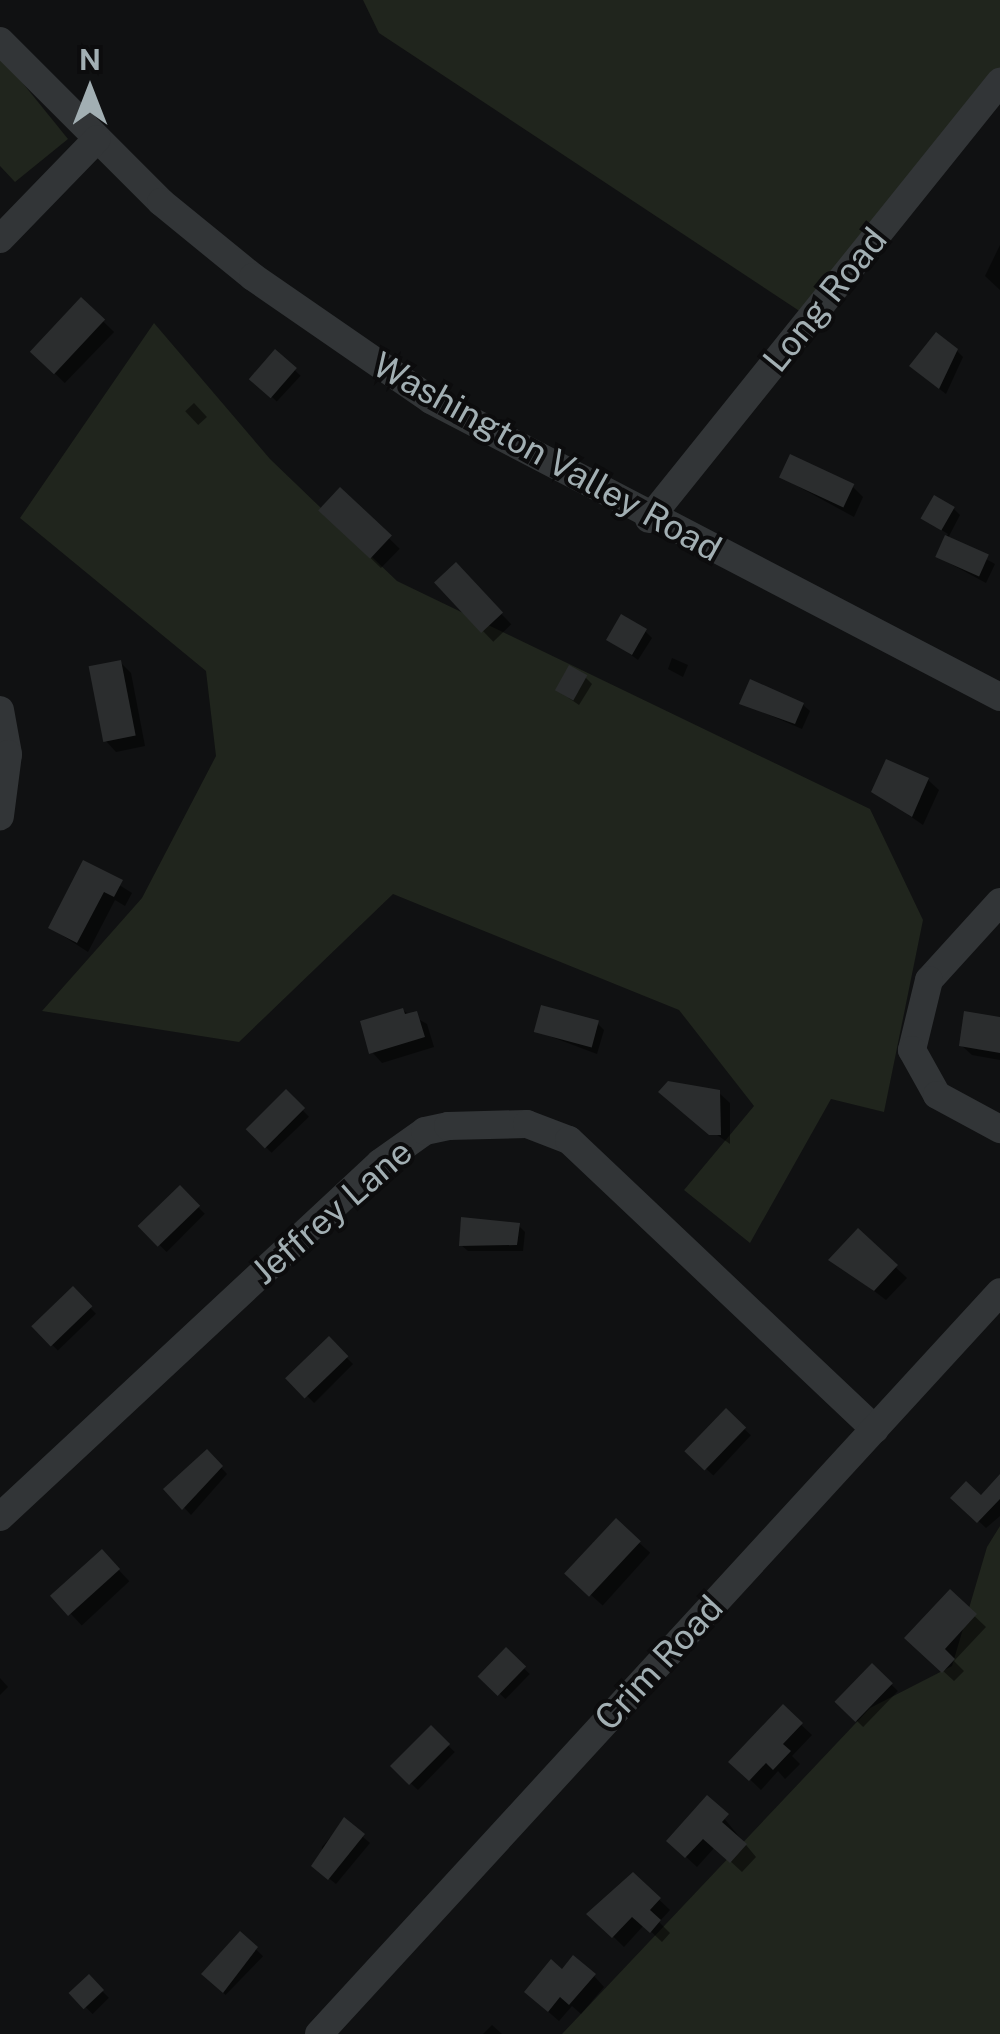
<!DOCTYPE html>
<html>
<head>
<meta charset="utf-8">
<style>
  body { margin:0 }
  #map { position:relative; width:1000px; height:2034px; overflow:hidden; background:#101112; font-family:"Public Sans",sans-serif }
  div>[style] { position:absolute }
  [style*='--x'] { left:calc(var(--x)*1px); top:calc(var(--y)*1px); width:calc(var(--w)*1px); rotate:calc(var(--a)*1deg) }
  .green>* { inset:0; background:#20251d }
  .shadow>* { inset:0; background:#0007; transform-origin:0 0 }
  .building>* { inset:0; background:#2b2d2e; transform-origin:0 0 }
  .minor>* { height:28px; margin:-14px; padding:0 14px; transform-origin:14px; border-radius:14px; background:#323537 }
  span { translate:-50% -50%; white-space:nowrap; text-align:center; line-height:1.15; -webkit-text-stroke:8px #0c0c0d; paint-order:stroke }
  .street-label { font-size:35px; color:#a2afb3 }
  .north { position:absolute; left:40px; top:40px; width:100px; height:100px; -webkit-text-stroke:8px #0c0c0d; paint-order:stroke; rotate:0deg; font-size:28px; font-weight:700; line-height:40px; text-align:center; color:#a2afb3 }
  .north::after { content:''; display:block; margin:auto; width:35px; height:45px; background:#a2afb3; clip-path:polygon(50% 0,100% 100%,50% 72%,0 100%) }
</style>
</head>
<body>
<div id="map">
  <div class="green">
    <div style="clip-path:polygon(363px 0,1000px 0,1000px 82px,810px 318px,379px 33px)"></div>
    <div style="clip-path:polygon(0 55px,68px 139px,15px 182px,0 166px)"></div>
    <div style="clip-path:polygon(154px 323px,270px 459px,397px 581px,870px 809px,923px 920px,884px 1112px,831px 1099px,750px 1243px,684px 1190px,754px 1106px,679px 1010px,393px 894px,239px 1042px,42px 1011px,142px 898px,216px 756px,206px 671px,20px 518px)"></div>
    <div style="clip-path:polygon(1000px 1526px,1000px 2034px,562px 2034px,870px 1708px,952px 1666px,987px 1547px)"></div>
  </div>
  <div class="shadow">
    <div style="clip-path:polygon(1000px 245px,1000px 290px,985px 276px)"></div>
    <div style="left:81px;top:300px;width:46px;height:71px;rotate:44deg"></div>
    <div style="clip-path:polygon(957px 351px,963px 357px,946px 394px,919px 373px)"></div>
    <div style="left:275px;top:352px;width:35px;height:35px;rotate:43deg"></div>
    <div style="left:194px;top:403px;width:19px;height:12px;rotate:47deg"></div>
    <div style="clip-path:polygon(781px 477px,853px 487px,863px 497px,854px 517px)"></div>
    <div style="left:340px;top:491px;width:83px;height:27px;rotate:44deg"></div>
    <div style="clip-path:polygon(954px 509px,960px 515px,948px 538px,995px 564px,986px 583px,938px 557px,948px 534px,924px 519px)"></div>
    <div style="left:455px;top:566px;width:81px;height:25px;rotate:46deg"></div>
    <div style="clip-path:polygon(645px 631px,652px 638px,638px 660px,608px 638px)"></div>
    <div style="clip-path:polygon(672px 658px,688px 665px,683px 677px,668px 669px)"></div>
    <div style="clip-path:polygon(120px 662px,131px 673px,145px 746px,116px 752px,106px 741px)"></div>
    <div style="clip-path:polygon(585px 677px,592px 684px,579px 705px,557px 690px)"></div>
    <div style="clip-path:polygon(742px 703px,803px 705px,810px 711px,802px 729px)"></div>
    <div style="clip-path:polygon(928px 780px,939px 790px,923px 825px,874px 791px)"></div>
    <div style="clip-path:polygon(84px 863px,132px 893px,125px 906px,115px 900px,88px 952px,51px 928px)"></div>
    <div style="clip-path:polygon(402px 1010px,427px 1024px,434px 1047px,382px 1063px,372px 1052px)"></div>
    <div style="clip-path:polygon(966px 1014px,1000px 1017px,1000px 1060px,972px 1055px,961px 1045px)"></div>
    <div style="clip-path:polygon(598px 1024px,604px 1030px,597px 1054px,536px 1031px)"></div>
    <div style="clip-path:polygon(669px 1084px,719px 1093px,730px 1103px,730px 1144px,672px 1103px)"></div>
    <div style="left:286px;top:1093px;width:33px;height:52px;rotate:46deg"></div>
    <div style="left:180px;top:1189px;width:35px;height:54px;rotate:45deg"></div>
    <div style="clip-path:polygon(519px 1226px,525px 1232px,523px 1251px,468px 1251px,461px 1245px)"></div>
    <div style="clip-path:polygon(858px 1232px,907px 1278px,886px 1300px,832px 1259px)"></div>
    <div style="left:73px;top:1290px;width:33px;height:53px;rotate:46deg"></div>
    <div style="left:329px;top:1340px;width:34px;height:55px;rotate:45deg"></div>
    <div style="left:726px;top:1412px;width:34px;height:55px;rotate:43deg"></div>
    <div style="clip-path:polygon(207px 1452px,227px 1474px,191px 1515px,167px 1489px)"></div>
    <div style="clip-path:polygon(1000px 1482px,1000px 1516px,986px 1528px,954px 1498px,981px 1498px)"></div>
    <div style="left:616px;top:1522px;width:46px;height:71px;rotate:42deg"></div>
    <div style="left:102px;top:1552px;width:40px;height:65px;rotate:47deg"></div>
    <div style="clip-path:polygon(950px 1593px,986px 1627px,954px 1661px,964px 1671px,954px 1681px,918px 1648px)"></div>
    <div style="left:506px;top:1651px;width:33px;height:35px;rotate:44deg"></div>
    <div style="left:872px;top:1666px;width:36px;height:50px;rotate:44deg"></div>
    <div style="clip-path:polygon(0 1678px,8px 1687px,0 1695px)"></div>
    <div style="clip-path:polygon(783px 1708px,812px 1735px,792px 1756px,800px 1764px,785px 1779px,778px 1771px,761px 1790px,732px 1762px)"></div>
    <div style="left:431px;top:1729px;width:33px;height:53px;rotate:44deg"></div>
    <div style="clip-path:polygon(708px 1799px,756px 1857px,742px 1872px,715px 1847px,697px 1867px,669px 1841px)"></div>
    <div style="clip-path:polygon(344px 1821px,370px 1843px,336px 1884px,321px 1872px,322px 1847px)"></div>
    <div style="clip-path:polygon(633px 1875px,670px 1910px,659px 1922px,670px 1933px,662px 1942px,644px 1925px,624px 1947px,590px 1914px)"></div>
    <div style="left:240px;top:1934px;width:32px;height:54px;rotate:44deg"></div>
    <div style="clip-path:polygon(562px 1972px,594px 1976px,604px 1987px,581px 2014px,572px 2006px,559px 2021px,537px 2002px)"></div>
    <div style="left:89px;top:1978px;width:28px;height:23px;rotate:45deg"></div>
    <div style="clip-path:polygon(492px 2025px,502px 2034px,483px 2034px)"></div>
  </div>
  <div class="building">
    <div style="left:81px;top:297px;width:33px;height:75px;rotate:43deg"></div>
    <div style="clip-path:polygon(936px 332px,958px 349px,939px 389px,909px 366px)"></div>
    <div style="left:275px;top:349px;width:29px;height:40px;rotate:41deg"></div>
    <div style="left:790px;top:454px;width:71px;height:26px;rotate:25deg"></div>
    <div style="left:340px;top:487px;width:71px;height:32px;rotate:43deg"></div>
    <div style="left:934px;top:495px;width:24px;height:27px;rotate:30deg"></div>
    <div style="left:945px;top:535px;width:48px;height:24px;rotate:24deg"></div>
    <div style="left:456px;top:562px;width:69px;height:30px;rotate:47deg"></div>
    <div style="left:621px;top:614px;width:30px;height:30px;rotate:30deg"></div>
    <div style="left:121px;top:660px;width:77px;height:33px;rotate:79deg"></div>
    <div style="left:569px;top:665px;width:21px;height:29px;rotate:29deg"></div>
    <div style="clip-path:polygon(750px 679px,804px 703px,795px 724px,739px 704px)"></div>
    <div style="clip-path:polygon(886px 759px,929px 778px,912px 817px,871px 792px)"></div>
    <div style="clip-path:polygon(83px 860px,123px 880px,114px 897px,104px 892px,77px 943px,48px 928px)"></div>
    <div style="left:541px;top:1005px;width:60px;height:28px;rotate:15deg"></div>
    <div style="clip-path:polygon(403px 1008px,405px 1014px,417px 1011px,425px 1037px,369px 1054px,360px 1021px)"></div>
    <div style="clip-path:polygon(964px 1011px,1000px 1017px,1000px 1053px,959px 1046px)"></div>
    <div style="clip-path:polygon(668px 1081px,720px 1090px,721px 1135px,709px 1135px,658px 1092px)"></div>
    <div style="left:286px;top:1089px;width:27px;height:57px;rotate:45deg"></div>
    <div style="left:180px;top:1185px;width:29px;height:59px;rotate:46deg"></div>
    <div style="clip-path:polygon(461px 1217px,520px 1223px,517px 1245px,459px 1246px)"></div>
    <div style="clip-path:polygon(858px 1228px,898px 1265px,874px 1291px,828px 1260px)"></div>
    <div style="left:73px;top:1286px;width:28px;height:58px;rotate:46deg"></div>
    <div style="left:329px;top:1336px;width:28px;height:61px;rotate:46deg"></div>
    <div style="left:726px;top:1408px;width:28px;height:60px;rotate:44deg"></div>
    <div style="clip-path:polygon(207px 1449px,223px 1466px,182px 1510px,163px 1489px)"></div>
    <div style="clip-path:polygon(1000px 1474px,1000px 1499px,977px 1523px,950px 1498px,966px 1481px,981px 1495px)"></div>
    <div style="left:616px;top:1518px;width:34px;height:76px;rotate:43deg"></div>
    <div style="left:102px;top:1549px;width:27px;height:70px;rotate:48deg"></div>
    <div style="clip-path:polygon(950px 1589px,977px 1614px,945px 1649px,955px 1659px,942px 1673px,904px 1638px)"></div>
    <div style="left:506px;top:1647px;width:28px;height:41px;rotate:44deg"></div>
    <div style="left:872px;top:1663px;width:29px;height:54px;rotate:44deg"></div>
    <div style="clip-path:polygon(783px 1704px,803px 1723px,783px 1744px,791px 1751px,773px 1770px,766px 1763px,749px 1781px,728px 1762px)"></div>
    <div style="left:431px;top:1725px;width:27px;height:58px;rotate:45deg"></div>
    <div style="clip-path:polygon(707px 1795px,729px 1814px,722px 1822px,747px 1844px,730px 1863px,703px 1839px,685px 1858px,666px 1841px)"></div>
    <div style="clip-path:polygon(344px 1817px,365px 1834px,328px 1880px,311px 1866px)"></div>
    <div style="clip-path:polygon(633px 1872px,661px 1898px,650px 1910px,661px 1920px,650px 1933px,632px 1917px,612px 1938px,586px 1914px)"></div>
    <div style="clip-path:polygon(240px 1931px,258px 1947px,223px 1993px,201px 1974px)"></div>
    <div style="clip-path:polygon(573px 1955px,596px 1974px,569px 2005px,560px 1997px,548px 2012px,524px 1992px,551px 1959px,562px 1969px)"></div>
    <div style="left:89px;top:1974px;width:22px;height:28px;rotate:47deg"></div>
  </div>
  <div class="minor">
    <div style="--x:0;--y:41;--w:228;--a:45"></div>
    <div style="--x:161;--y:202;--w:119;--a:39.2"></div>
    <div style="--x:253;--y:277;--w:216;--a:34.6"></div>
    <div style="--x:431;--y:400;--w:642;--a:27.56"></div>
    <div style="--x:0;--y:239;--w:139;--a:-45.9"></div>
    <div style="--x:649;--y:519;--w:561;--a:-51.23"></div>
    <div style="--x:0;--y:710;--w:45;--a:79.7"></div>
    <div style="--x:8;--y:754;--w:63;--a:97.4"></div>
    <div style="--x:1000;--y:902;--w:105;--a:132.3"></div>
    <div style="--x:929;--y:980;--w:72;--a:103.7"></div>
    <div style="--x:912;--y:1050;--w:51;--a:60.9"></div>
    <div style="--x:937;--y:1095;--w:72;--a:28.4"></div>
    <div style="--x:0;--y:1517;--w:519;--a:-42.97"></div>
    <div style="--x:380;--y:1163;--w:55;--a:-35.4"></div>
    <div style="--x:425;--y:1131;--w:24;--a:-12"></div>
    <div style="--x:448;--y:1126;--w:79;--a:-1.5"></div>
    <div style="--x:527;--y:1124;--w:45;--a:20.9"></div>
    <div style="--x:569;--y:1140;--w:421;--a:43.4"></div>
    <div style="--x:319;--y:2034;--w:1007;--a:-47.45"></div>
  </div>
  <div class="street-label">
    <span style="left:825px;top:300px;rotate:-51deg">Long Road</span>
    <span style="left:547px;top:457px;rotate:29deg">Washington Valley Road</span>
    <span style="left:332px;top:1212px;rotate:-41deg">Jeffrey Lane</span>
    <span style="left:659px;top:1663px;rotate:-47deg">Crim Road</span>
  </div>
  <div class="north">N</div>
</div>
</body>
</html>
